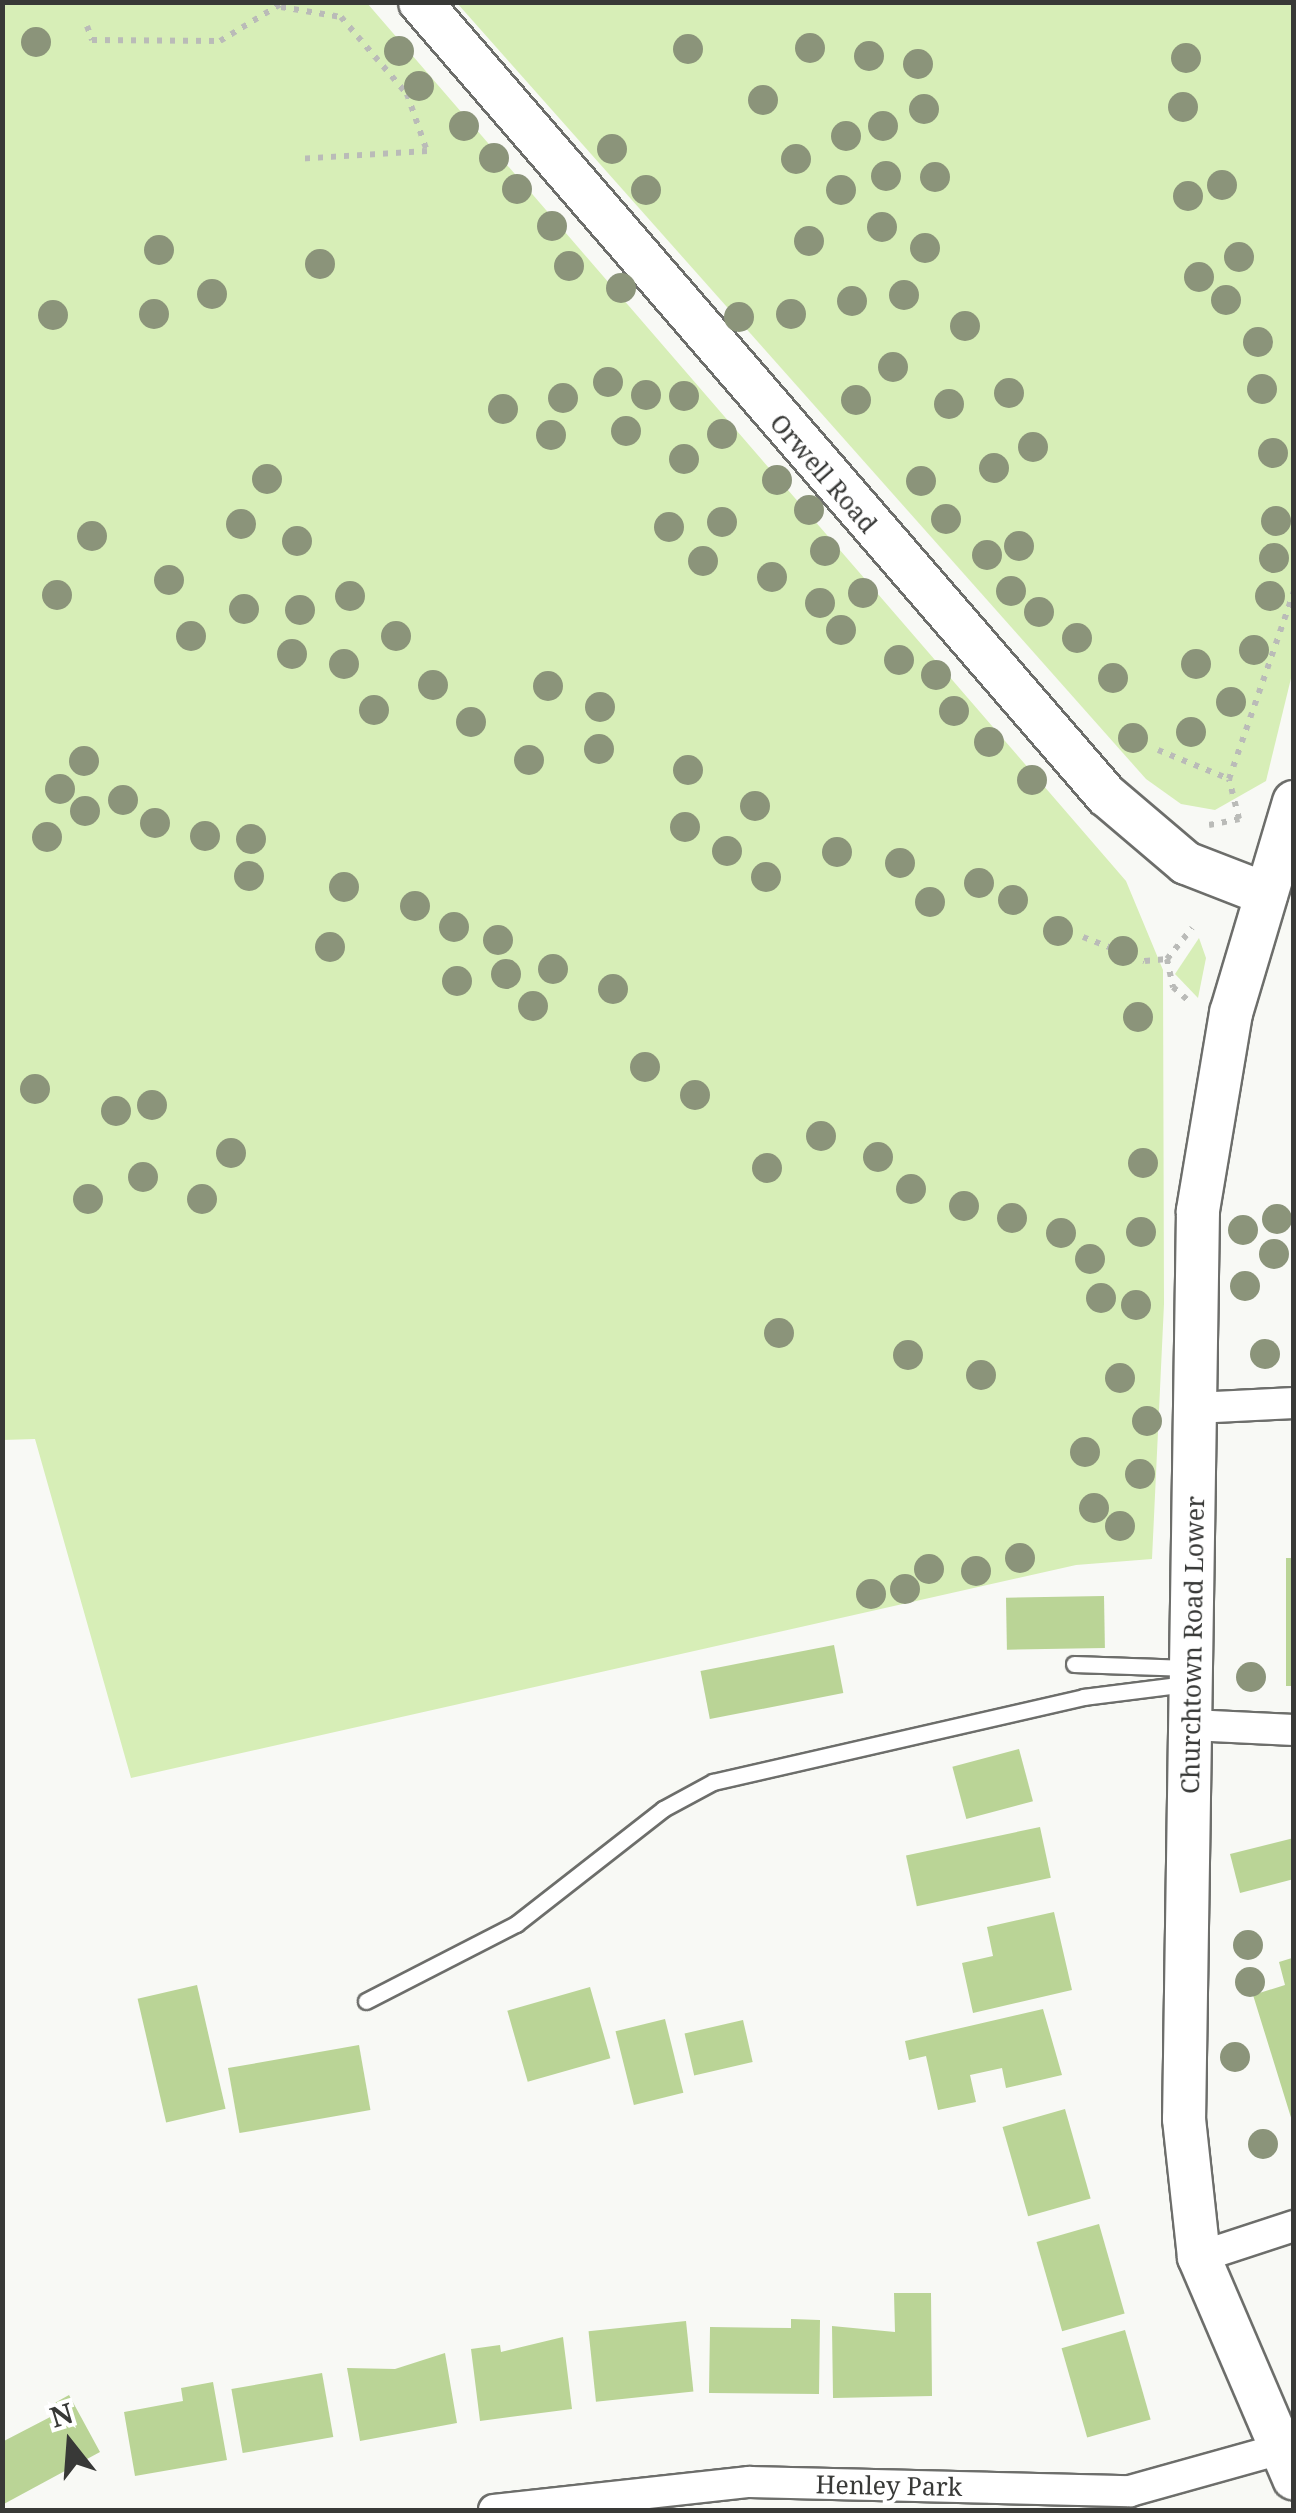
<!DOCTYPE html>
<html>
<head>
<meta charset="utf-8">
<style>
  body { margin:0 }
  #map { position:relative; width:1296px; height:2513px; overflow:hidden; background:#f8f9f5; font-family:"Noto Serif",serif }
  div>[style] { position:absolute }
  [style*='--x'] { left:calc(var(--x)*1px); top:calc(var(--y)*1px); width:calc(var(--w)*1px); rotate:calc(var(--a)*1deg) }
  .green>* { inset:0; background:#d7eeb7 }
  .building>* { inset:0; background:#bad496; transform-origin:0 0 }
  .path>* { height:6px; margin-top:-3px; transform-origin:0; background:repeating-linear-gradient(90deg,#babbb8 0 5px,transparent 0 13px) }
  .roads { filter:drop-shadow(2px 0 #6d6e6b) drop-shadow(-2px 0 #6d6e6b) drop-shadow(0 2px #6d6e6b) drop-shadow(0 -2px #6d6e6b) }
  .lane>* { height:15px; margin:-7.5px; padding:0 7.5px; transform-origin:7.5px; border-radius:7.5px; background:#fff }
  .street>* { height:30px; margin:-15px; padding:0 15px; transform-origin:15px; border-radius:15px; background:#fff }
  .secondary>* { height:42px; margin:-21px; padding:0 21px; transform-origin:21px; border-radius:21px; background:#fff }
  .trees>* { width:30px; height:30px; margin:-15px; border-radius:50%; background:#8b947a }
  span { translate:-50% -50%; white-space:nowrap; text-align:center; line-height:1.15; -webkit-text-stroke:8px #fff; paint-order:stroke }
  .street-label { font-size:25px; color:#383937 }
  .frame { position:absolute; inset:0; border:5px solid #383937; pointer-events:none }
  .north { position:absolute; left:20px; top:2393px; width:100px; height:100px; -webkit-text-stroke:8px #fff; paint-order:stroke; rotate:343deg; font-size:28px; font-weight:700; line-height:40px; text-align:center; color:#383937 }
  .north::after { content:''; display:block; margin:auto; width:35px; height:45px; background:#383937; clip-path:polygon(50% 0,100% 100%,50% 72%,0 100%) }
</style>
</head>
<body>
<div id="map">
  <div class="green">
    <div style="clip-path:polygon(2px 3px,367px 3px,1126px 881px,1163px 970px,1164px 1304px,1152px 1559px,1076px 1565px,131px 1778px,35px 1439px,3px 1440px)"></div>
    <div style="clip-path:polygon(457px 3px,1293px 3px,1294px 666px,1266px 781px,1215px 810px,1181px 804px,1146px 779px)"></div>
    <div style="clip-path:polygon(1199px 938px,1206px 958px,1198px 998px,1175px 974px)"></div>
  </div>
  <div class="building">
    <div style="left:1286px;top:1558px;width:8px;height:128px"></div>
    <div style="left:1104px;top:1596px;width:52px;height:98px;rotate:89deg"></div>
    <div style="left:834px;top:1645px;width:49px;height:136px;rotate:79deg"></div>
    <div style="left:1019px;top:1749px;width:54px;height:69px;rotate:75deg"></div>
    <div style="left:1040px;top:1827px;width:52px;height:137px;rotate:78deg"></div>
    <div style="clip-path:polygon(1294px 1838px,1294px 1879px,1240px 1893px,1230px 1854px)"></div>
    <div style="clip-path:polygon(1054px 1912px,1072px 1990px,973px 2013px,962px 1963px,993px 1956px,987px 1927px)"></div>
    <div style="clip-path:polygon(1292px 1958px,1294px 1962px,1293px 2124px,1253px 1995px,1285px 1985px,1279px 1962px)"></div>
    <div style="left:197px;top:1985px;width:127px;height:61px;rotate:77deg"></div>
    <div style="left:590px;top:1987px;width:74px;height:86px;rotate:74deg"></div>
    <div style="clip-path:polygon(1043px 2009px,1062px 2075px,1006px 2088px,1002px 2068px,970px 2075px,976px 2102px,938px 2110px,926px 2056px,909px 2060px,905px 2041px)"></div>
    <div style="left:665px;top:2019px;width:76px;height:51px;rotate:76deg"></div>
    <div style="left:743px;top:2020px;width:43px;height:60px;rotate:77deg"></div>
    <div style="left:359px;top:2045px;width:66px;height:133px;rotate:80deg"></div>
    <div style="left:1065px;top:2109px;width:93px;height:65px;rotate:74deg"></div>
    <div style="left:1099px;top:2224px;width:93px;height:65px;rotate:74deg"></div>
    <div style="clip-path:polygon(894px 2293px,931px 2293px,932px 2396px,833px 2398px,832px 2326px,895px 2332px)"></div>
    <div style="clip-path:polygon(791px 2319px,820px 2320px,819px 2394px,709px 2393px,710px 2327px,791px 2328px)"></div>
    <div style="left:686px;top:2321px;width:71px;height:98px;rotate:84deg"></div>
    <div style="left:1125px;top:2330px;width:93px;height:66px;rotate:74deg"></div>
    <div style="clip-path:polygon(563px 2337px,572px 2409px,480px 2421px,471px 2349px,500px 2345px,501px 2352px)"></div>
    <div style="clip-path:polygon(445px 2353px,457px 2423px,360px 2441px,347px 2368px,395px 2369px)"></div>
    <div style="left:322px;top:2373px;width:65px;height:92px;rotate:80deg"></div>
    <div style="clip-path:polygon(213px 2382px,227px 2460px,135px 2476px,124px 2412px,183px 2401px,181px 2388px)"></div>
    <div style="clip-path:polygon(69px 2395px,100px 2452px,2px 2505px,2px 2442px,56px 2414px,51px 2405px)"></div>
  </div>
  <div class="path">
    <div style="--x:281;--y:7;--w:61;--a:9.5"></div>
    <div style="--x:341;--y:17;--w:101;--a:49.4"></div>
    <div style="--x:407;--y:94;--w:60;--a:70.7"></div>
    <div style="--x:427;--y:151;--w:129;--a:176.5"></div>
    <div style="--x:87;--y:26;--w:15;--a:70"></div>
    <div style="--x:92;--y:40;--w:128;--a:0.4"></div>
    <div style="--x:220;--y:41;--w:75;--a:-31.4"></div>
    <div style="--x:1158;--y:750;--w:77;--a:22.2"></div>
    <div style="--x:1229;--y:779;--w:199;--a:-70.9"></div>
    <div style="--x:1209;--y:825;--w:31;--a:-11"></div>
    <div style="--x:1239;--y:819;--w:41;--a:-104"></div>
    <div style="--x:1083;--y:937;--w:66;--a:21.2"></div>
    <div style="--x:1145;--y:961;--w:22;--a:-5"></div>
    <div style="--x:1167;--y:959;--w:40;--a:-51"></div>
    <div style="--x:1167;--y:959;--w:29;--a:78"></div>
    <div style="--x:1173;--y:987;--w:24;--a:42"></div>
  </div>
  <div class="roads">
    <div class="lane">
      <div style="--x:1074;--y:1664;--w:114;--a:2"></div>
      <div style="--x:366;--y:2001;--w:169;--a:-27.2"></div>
      <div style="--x:516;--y:1924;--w:187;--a:-38"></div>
      <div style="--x:663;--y:1809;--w:57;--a:-28.4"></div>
      <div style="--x:713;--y:1782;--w:380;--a:-12.9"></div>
      <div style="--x:1083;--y:1697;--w:104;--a:-7.2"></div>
    </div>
    <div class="street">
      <div style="--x:1195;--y:1408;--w:99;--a:-2.9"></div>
      <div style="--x:1191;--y:1725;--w:103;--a:2.8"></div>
      <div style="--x:1199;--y:2257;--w:100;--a:-18.1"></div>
      <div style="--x:494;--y:2510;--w:257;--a:-6.3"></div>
      <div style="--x:749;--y:2482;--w:381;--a:1.4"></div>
      <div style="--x:1130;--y:2491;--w:156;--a:-15.6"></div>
    </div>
    <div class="secondary">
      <div style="--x:420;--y:2;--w:1049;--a:49.14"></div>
      <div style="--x:1106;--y:795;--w:105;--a:40.4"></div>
      <div style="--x:1186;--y:863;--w:86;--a:21.2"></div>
      <div style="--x:1294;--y:802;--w:220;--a:106.6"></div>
      <div style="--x:1231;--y:1013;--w:201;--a:99.5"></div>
      <div style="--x:1198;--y:1211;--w:908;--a:90.88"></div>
      <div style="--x:1184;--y:2119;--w:139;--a:83.8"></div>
      <div style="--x:1199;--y:2257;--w:241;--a:66.8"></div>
    </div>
  </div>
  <div class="trees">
    <div style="left:36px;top:42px"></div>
    <div style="left:810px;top:48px"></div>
    <div style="left:688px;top:49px"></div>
    <div style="left:399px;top:51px"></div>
    <div style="left:869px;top:56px"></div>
    <div style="left:1186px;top:58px"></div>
    <div style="left:918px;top:64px"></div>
    <div style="left:419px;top:86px"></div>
    <div style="left:763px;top:100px"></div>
    <div style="left:1183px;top:107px"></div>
    <div style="left:924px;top:109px"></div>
    <div style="left:464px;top:126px"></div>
    <div style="left:883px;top:126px"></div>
    <div style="left:846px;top:136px"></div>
    <div style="left:612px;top:149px"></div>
    <div style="left:494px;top:158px"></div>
    <div style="left:796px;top:159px"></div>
    <div style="left:886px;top:176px"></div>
    <div style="left:935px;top:177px"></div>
    <div style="left:1222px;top:185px"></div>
    <div style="left:517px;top:189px"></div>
    <div style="left:646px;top:190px"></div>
    <div style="left:841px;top:190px"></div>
    <div style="left:1188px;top:196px"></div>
    <div style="left:552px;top:226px"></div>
    <div style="left:882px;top:227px"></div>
    <div style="left:809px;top:241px"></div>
    <div style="left:925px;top:248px"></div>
    <div style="left:159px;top:250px"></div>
    <div style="left:1239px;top:257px"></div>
    <div style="left:320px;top:264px"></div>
    <div style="left:569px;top:266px"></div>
    <div style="left:1199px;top:277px"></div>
    <div style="left:621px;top:288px"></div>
    <div style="left:212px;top:294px"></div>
    <div style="left:904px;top:295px"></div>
    <div style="left:1226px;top:300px"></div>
    <div style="left:852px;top:301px"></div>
    <div style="left:154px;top:314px"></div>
    <div style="left:791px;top:314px"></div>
    <div style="left:53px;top:315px"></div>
    <div style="left:739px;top:317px"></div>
    <div style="left:965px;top:326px"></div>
    <div style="left:1258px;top:342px"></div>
    <div style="left:893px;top:367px"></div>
    <div style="left:608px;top:382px"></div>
    <div style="left:1262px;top:389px"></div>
    <div style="left:1009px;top:393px"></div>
    <div style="left:646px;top:395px"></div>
    <div style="left:684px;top:396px"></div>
    <div style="left:563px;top:398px"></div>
    <div style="left:856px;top:400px"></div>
    <div style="left:949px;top:404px"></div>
    <div style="left:503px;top:409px"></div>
    <div style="left:626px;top:431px"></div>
    <div style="left:722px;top:434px"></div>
    <div style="left:551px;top:435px"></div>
    <div style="left:1033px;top:447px"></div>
    <div style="left:1273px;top:453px"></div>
    <div style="left:684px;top:459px"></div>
    <div style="left:994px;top:468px"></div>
    <div style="left:267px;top:479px"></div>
    <div style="left:777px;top:480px"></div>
    <div style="left:921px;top:481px"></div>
    <div style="left:809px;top:510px"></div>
    <div style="left:946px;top:519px"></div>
    <div style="left:1276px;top:521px"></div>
    <div style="left:722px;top:522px"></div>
    <div style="left:241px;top:524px"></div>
    <div style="left:669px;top:527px"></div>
    <div style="left:92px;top:536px"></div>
    <div style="left:297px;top:541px"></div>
    <div style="left:1019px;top:546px"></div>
    <div style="left:825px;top:551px"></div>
    <div style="left:987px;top:555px"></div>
    <div style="left:1274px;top:558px"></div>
    <div style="left:703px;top:561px"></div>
    <div style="left:772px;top:577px"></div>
    <div style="left:169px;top:580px"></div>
    <div style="left:1011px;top:591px"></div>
    <div style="left:863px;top:593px"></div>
    <div style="left:57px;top:595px"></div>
    <div style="left:350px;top:596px"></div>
    <div style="left:1270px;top:596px"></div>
    <div style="left:820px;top:603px"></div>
    <div style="left:244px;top:609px"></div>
    <div style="left:300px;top:610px"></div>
    <div style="left:1039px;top:612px"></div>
    <div style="left:841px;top:630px"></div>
    <div style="left:191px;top:636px"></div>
    <div style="left:396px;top:636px"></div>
    <div style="left:1077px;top:638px"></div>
    <div style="left:1254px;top:650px"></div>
    <div style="left:292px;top:654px"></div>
    <div style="left:899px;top:660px"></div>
    <div style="left:344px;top:664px"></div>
    <div style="left:1196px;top:664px"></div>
    <div style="left:936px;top:675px"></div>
    <div style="left:1113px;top:678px"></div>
    <div style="left:433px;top:685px"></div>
    <div style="left:548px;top:686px"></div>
    <div style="left:1231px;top:702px"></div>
    <div style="left:600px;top:707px"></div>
    <div style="left:374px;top:710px"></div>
    <div style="left:954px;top:711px"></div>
    <div style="left:471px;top:722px"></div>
    <div style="left:1191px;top:732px"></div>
    <div style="left:1133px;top:738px"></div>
    <div style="left:989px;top:742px"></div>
    <div style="left:599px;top:749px"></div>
    <div style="left:529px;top:760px"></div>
    <div style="left:84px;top:761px"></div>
    <div style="left:688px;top:770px"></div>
    <div style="left:1032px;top:780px"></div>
    <div style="left:60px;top:789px"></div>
    <div style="left:123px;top:800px"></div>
    <div style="left:755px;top:806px"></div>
    <div style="left:85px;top:811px"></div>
    <div style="left:155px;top:823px"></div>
    <div style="left:685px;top:827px"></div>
    <div style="left:205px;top:836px"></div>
    <div style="left:47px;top:837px"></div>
    <div style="left:251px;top:839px"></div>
    <div style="left:727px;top:851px"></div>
    <div style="left:837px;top:852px"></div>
    <div style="left:900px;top:863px"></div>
    <div style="left:249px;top:876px"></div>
    <div style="left:766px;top:877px"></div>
    <div style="left:979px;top:883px"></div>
    <div style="left:344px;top:887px"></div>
    <div style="left:1013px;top:900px"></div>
    <div style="left:930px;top:902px"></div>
    <div style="left:415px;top:906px"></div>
    <div style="left:454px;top:927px"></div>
    <div style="left:1058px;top:931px"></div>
    <div style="left:498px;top:940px"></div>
    <div style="left:330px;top:947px"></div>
    <div style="left:1123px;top:951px"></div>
    <div style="left:553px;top:969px"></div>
    <div style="left:506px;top:974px"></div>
    <div style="left:457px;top:981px"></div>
    <div style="left:613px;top:989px"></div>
    <div style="left:533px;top:1006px"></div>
    <div style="left:1138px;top:1017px"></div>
    <div style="left:645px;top:1067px"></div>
    <div style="left:35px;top:1089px"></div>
    <div style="left:695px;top:1095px"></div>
    <div style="left:152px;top:1105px"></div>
    <div style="left:116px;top:1111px"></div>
    <div style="left:821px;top:1136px"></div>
    <div style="left:231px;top:1153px"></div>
    <div style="left:878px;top:1157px"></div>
    <div style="left:1143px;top:1163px"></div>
    <div style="left:767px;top:1168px"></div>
    <div style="left:143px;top:1177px"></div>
    <div style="left:911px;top:1189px"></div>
    <div style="left:88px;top:1199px"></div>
    <div style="left:202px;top:1199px"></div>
    <div style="left:964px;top:1206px"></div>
    <div style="left:1012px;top:1218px"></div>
    <div style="left:1277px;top:1219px"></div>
    <div style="left:1243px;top:1230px"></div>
    <div style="left:1141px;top:1232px"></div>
    <div style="left:1061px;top:1233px"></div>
    <div style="left:1274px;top:1254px"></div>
    <div style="left:1090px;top:1259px"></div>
    <div style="left:1245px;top:1286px"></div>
    <div style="left:1101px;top:1298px"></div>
    <div style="left:1136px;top:1305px"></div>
    <div style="left:779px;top:1333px"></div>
    <div style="left:1265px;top:1354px"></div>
    <div style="left:908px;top:1355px"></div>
    <div style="left:981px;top:1375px"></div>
    <div style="left:1120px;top:1378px"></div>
    <div style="left:1147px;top:1421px"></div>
    <div style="left:1085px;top:1452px"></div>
    <div style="left:1140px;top:1474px"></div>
    <div style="left:1094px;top:1508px"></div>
    <div style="left:1120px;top:1526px"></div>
    <div style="left:1020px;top:1558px"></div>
    <div style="left:929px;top:1569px"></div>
    <div style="left:976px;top:1571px"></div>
    <div style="left:905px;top:1589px"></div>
    <div style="left:871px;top:1594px"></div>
    <div style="left:1251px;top:1677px"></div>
    <div style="left:1248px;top:1945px"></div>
    <div style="left:1250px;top:1982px"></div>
    <div style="left:1235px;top:2057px"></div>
    <div style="left:1263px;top:2144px"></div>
  </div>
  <div class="street-label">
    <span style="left:824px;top:473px;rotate:49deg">Orwell Road</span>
    <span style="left:1192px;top:1645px;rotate:-89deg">Churchtown Road Lower</span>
    <span style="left:889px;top:2485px;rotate:1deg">Henley Park</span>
  </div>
  <div class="frame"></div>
  <div class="north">N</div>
</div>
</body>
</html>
